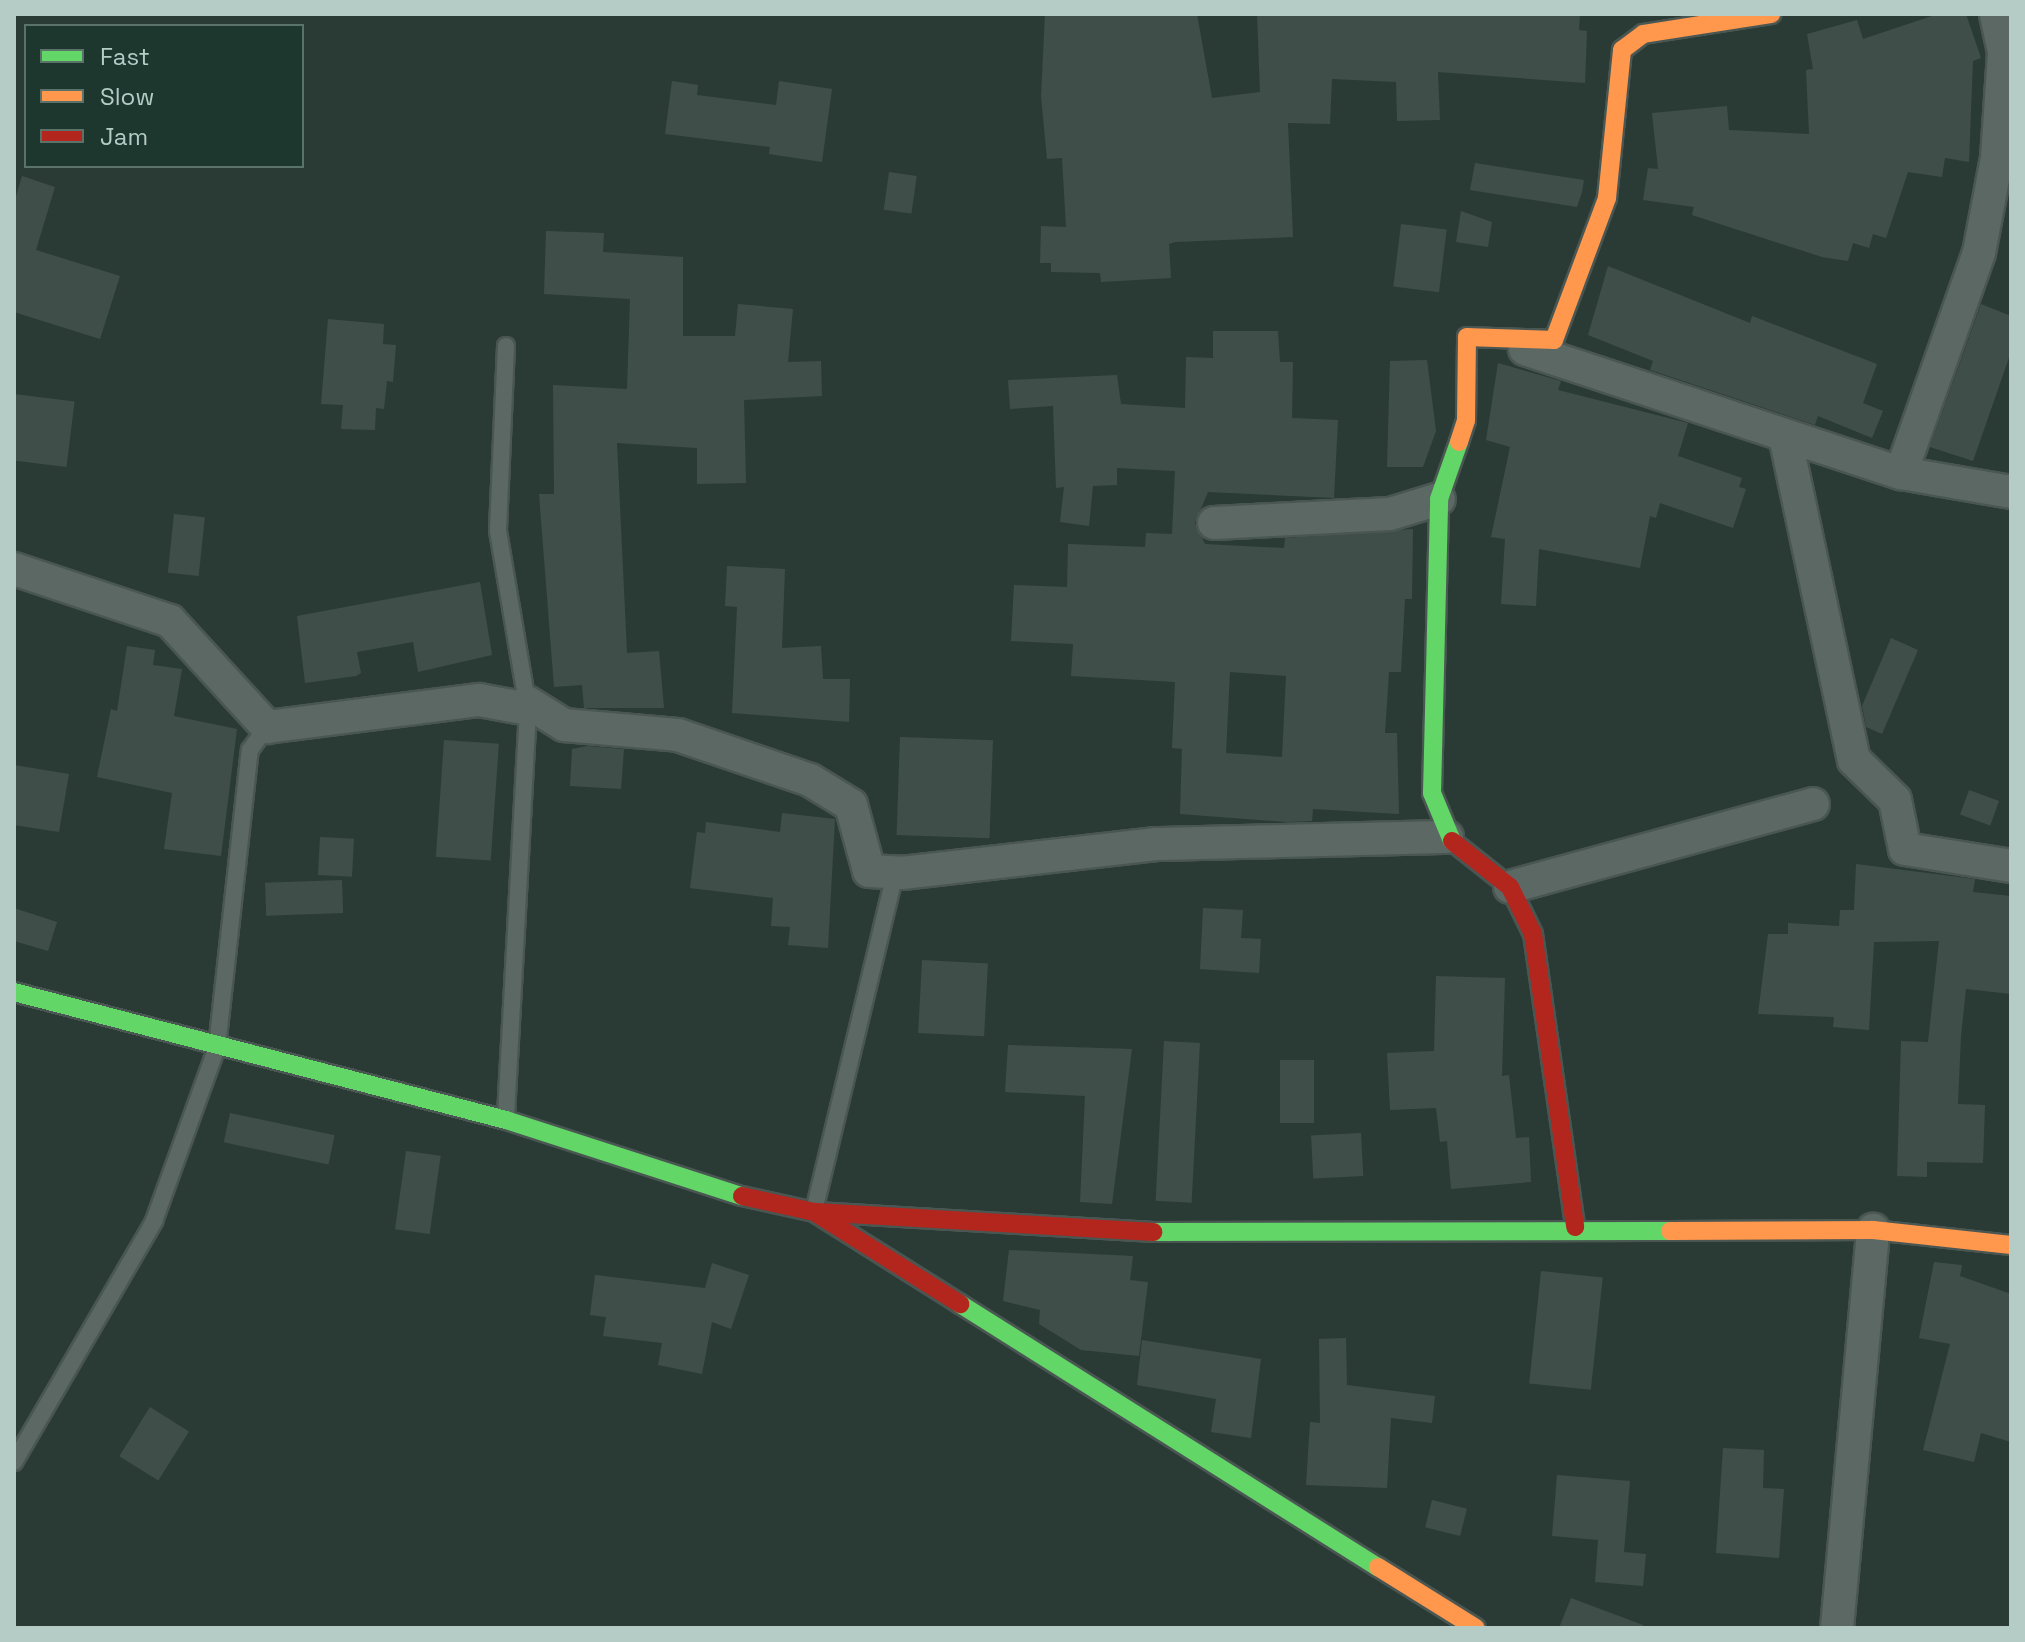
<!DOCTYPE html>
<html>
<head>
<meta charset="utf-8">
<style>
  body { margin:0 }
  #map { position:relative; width:2025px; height:1642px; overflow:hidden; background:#2a3b35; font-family:"Space Grotesk",sans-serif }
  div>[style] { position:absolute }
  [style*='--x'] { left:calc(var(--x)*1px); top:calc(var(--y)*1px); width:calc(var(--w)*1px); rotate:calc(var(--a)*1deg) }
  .building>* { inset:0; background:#404e49; transform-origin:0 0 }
  .roads { filter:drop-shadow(2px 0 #4a5652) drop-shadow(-2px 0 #4a5652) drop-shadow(0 2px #4a5652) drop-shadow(0 -2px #4a5652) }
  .lane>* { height:16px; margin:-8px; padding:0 8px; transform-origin:8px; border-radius:8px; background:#5c6864 }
  .street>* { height:32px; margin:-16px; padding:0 16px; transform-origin:16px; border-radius:16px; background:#5c6864 }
  .fast>* { height:18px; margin:-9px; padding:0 9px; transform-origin:9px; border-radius:9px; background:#63d668 }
  .slow>* { height:18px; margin:-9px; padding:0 9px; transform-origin:9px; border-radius:9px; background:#ff974d }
  .jam>* { height:18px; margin:-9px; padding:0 9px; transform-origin:9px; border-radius:9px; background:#b3261e }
  span { translate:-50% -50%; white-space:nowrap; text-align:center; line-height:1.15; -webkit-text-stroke:6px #1d362e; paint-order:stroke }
  .frame { position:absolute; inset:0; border:16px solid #b5cbc5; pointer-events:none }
  .legend { position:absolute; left:24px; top:24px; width:280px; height:144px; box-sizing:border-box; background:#1d362e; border:2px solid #5a726a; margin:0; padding:10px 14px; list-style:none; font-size:24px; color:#b5cbc5 }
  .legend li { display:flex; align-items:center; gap:16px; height:40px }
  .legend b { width:40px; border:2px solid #5a726a }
</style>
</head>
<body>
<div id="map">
  <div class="building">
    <div style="clip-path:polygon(1045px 14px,1197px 14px,1212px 98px,1260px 92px,1257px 14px,1580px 14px,1579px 30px,1587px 31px,1585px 83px,1438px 72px,1440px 120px,1397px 121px,1396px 82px,1332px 79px,1330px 124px,1288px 123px,1293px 237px,1175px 242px,1169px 244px,1171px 278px,1101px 282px,1100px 273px,1051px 272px,1051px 263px,1040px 263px,1041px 226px,1066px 227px,1062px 158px,1047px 159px,1041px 96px)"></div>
    <div style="clip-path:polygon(1938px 14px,1966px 14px,1981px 58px,1973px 61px,1969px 162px,1945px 158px,1942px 177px,1908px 172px,1886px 238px,1873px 234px,1869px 248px,1853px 243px,1848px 261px,1822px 257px,1692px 215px,1694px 207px,1643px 200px,1648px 168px,1658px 169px,1652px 113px,1727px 106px,1729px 130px,1809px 134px,1806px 70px,1813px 69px,1807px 34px,1857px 20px,1863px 39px)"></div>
    <div style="clip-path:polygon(672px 81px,698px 85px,697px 95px,776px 105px,779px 81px,832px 89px,822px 162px,769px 154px,770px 147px,665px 134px)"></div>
    <div style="clip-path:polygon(1475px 163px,1584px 180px,1582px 192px,1577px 207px,1470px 190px)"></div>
    <div style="left:889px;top:172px;width:28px;height:38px;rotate:8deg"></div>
    <div style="clip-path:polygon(22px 176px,55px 187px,36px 250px,120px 276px,100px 339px,14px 312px,14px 203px)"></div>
    <div style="clip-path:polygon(1461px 211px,1492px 222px,1488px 247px,1456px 242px)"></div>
    <div style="left:1401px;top:224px;width:46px;height:63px;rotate:7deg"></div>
    <div style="clip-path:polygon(546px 231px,604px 233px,603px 252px,683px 257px,683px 336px,735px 336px,738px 304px,793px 309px,788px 362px,821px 361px,822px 396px,744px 400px,746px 483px,697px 484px,697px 448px,617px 443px,627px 653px,659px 651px,664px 708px,584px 708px,582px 685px,554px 687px,539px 494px,554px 494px,553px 385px,627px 389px,630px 299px,544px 294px)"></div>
    <div style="clip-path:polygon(1608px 266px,1750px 323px,1752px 316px,1877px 364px,1863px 403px,1883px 411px,1872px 438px,1818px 416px,1815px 425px,1650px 370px,1653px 361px,1588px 335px)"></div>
    <div style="clip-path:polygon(1981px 304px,2011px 316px,2011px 352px,1973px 461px,1930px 447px)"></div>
    <div style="clip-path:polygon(328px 319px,384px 324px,383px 344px,396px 345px,393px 382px,387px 381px,384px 409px,376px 408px,375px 430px,341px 429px,343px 405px,321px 404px)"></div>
    <div style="clip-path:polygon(evenodd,1213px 331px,1278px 331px,1280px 362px,1293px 362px,1292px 418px,1338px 420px,1334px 498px,1208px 492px,1195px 523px,1205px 544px,1284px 548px,1285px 538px,1413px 529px,1412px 599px,1405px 599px,1401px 672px,1389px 672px,1385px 733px,1397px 733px,1399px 814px,1313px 809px,1312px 821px,1286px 822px,1180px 814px,1182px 749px,1172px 748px,1175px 682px,1071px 676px,1073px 644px,1011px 641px,1014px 585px,1067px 587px,1068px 544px,1145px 547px,1146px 533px,1172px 534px,1175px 471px,1117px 468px,1117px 485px,1093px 486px,1089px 526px,1060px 522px,1064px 487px,1056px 488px,1053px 406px,1010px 409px,1008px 380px,1117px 375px,1121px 404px,1185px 408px,1186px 357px,1213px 358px,1213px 331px,1230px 672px,1286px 676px,1282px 757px,1226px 753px,1230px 672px)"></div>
    <div style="clip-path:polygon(1427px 360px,1436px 431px,1423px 467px,1387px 467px,1390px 361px)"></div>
    <div style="clip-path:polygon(1498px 363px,1561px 381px,1558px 390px,1688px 423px,1678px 456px,1742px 478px,1739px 487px,1746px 489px,1733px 528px,1660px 503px,1656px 518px,1650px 516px,1640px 568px,1539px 549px,1536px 606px,1501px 604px,1505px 539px,1491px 537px,1510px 447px,1486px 440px)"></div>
    <div style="left:14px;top:394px;width:61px;height:66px;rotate:7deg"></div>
    <div style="left:174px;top:514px;width:31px;height:59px;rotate:6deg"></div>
    <div style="clip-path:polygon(727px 566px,785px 569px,782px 648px,821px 646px,823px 679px,850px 679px,849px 722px,732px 713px,737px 607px,725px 606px)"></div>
    <div style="clip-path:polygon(480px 582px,492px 655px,418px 672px,413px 642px,357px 652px,361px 673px,356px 676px,305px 683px,297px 616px)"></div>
    <div style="clip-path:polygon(1891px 638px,1918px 650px,1882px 734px,1866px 727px,1862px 706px)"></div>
    <div style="clip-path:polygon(127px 646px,155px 650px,153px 665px,182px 669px,174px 716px,237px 729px,221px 856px,164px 849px,172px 793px,97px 777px,111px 709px,117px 711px)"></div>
    <div style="left:900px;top:737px;width:93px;height:98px;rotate:2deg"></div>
    <div style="left:444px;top:740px;width:55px;height:117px;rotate:4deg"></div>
    <div style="clip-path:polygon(587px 746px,624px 749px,621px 789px,570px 786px,572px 749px)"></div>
    <div style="clip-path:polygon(14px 765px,69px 774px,59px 832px,14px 825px)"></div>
    <div style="left:1969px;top:790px;width:32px;height:26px;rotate:20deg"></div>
    <div style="clip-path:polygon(782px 813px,835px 819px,828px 948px,788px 945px,790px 927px,771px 926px,773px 898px,690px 888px,697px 832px,705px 833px,706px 822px,780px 832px)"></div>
    <div style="left:320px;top:837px;width:34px;height:38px;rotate:3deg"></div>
    <div style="clip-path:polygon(1856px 864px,1975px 879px,1973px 892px,2011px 896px,2011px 994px,1966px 989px,1961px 1036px,1958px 1104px,1985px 1105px,1983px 1163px,1927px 1162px,1927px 1177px,1897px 1176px,1901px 1041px,1928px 1042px,1939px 941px,1874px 942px,1869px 1030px,1833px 1027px,1834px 1017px,1758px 1014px,1768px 934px,1788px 934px,1788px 923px,1839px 926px,1840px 910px,1854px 910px)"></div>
    <div style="left:342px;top:880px;width:33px;height:77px;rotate:88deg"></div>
    <div style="clip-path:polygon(14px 908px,57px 922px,48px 951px,14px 941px)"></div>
    <div style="clip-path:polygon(1203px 908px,1243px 910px,1241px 938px,1261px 939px,1259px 973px,1200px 969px)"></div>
    <div style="left:922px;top:960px;width:66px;height:73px;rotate:3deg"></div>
    <div style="clip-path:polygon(1436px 976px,1505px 978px,1502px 1076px,1509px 1075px,1516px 1138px,1529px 1137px,1531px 1182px,1451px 1189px,1447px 1141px,1440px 1142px,1436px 1108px,1390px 1110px,1387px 1053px,1434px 1051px)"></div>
    <div style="left:1164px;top:1041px;width:36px;height:160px;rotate:3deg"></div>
    <div style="clip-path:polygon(1008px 1045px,1132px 1049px,1112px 1204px,1080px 1202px,1085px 1096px,1005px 1092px)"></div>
    <div style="left:1280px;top:1060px;width:34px;height:63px"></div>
    <div style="left:230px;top:1113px;width:107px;height:30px;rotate:12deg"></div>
    <div style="left:1361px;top:1133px;width:43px;height:50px;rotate:87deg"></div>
    <div style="left:406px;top:1151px;width:35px;height:79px;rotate:8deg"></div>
    <div style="clip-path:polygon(1009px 1250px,1133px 1256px,1130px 1280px,1148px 1282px,1139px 1356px,1081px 1350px,1039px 1324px,1040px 1310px,1003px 1301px)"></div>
    <div style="clip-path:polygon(1934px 1262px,1962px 1265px,1960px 1276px,2011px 1294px,2011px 1442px,1981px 1433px,1974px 1462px,1923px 1450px,1950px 1344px,1919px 1338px)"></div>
    <div style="clip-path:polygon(712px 1263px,749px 1275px,731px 1329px,712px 1322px,702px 1374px,658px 1365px,662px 1343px,603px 1336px,606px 1317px,590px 1315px,595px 1275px,705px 1288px)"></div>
    <div style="left:1541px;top:1271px;width:62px;height:113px;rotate:6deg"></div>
    <div style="clip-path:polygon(1346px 1338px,1347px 1385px,1435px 1396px,1432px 1423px,1391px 1418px,1387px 1488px,1306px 1485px,1310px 1422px,1320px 1423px,1319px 1339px)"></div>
    <div style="clip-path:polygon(1142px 1340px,1261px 1359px,1251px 1438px,1211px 1432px,1216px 1399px,1137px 1385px)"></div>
    <div style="left:150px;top:1407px;width:46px;height:58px;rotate:32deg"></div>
    <div style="clip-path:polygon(1723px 1448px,1764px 1450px,1763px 1488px,1784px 1489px,1779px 1558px,1716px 1553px)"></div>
    <div style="clip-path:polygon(1557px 1475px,1630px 1481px,1624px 1552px,1646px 1554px,1643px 1586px,1595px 1582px,1598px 1540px,1552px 1536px)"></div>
    <div style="left:1432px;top:1500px;width:36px;height:28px;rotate:14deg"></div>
    <div style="clip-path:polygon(1571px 1598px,1643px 1625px,1643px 1628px,1559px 1628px)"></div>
  </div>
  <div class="roads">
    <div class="lane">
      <div style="--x:506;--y:346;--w:185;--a:92.5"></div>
      <div style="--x:498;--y:531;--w:181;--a:80.4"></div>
      <div style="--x:528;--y:709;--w:411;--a:93.1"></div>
      <div style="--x:814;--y:1211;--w:335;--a:-76.5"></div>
      <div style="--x:892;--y:885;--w:16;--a:-50"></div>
      <div style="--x:14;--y:1462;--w:279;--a:-59.8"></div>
      <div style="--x:154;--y:1221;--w:185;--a:-70.1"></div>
      <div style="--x:217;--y:1047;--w:299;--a:-83.7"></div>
      <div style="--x:250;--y:750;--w:29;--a:-54"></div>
    </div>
    <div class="street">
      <div style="--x:1525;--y:349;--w:396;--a:18.3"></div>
      <div style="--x:1901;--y:473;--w:112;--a:9.8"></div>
      <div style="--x:1785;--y:436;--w:331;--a:78"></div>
      <div style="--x:1854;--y:760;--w:57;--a:44.3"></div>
      <div style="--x:1895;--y:800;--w:50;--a:78.5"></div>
      <div style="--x:1905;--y:849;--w:107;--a:9.1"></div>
      <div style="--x:1901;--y:473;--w:233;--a:-70.5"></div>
      <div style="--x:1979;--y:253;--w:97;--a:-79.3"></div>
      <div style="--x:1997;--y:158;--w:106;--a:-86.2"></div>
      <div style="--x:2004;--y:52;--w:39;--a:-102"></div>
      <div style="--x:1214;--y:523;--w:176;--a:-2.9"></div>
      <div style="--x:1390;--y:514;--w:51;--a:-17"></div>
      <div style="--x:14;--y:569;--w:164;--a:18.4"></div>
      <div style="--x:170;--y:621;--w:144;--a:47.5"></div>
      <div style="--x:267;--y:727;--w:214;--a:-7.3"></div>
      <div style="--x:479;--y:700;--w:50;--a:10.4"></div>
      <div style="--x:527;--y:702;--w:44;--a:31.9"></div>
      <div style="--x:564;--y:725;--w:114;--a:5"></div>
      <div style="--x:678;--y:735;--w:139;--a:18.8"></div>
      <div style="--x:810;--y:780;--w:48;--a:31.4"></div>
      <div style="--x:851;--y:805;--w:68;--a:74.7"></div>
      <div style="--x:869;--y:871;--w:33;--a:3"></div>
      <div style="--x:902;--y:873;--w:256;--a:-6.5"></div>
      <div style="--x:1156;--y:844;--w:291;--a:-1.4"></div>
      <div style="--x:1510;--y:887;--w:314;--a:-15.3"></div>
      <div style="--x:1837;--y:1628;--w:400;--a:-84.8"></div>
    </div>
    <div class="fast">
      <div style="--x:1452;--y:841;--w:52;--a:-112.6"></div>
      <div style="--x:1432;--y:793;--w:294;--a:-88.6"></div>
      <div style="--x:1439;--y:499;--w:60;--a:-70.7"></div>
      <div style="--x:14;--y:992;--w:508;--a:14.58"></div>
      <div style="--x:506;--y:1120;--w:248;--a:17.9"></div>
      <div style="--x:1153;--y:1232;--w:517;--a:-0.11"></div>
      <div style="--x:960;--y:1304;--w:494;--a:32.2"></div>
    </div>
    <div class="slow">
      <div style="--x:1459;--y:442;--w:22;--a:-72"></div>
      <div style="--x:1466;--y:421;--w:84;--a:-89.3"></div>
      <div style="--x:1467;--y:337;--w:87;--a:2"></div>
      <div style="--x:1554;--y:340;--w:152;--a:-69.5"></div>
      <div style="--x:1607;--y:198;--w:149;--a:-84.2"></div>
      <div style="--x:1622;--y:50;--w:26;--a:-37"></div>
      <div style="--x:1643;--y:34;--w:130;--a:-8.9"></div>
      <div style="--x:1670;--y:1231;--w:203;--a:-0.3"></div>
      <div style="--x:1873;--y:1230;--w:139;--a:6.2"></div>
      <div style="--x:1378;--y:1567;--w:115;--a:31.9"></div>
    </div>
    <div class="jam">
      <div style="--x:1452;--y:841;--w:74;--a:38.4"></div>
      <div style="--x:1510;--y:887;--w:52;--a:63.9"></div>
      <div style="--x:1533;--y:934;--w:296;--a:81.8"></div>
      <div style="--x:742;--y:1196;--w:74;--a:12.5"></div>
      <div style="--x:814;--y:1212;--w:173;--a:32.2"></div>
      <div style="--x:816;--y:1212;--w:338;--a:3.4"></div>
    </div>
  </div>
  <div class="frame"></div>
  <ul class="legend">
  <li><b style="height:10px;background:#63d668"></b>Fast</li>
  <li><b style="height:10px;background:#ff974d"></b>Slow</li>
  <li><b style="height:10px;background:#b3261e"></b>Jam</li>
  </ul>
</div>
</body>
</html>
